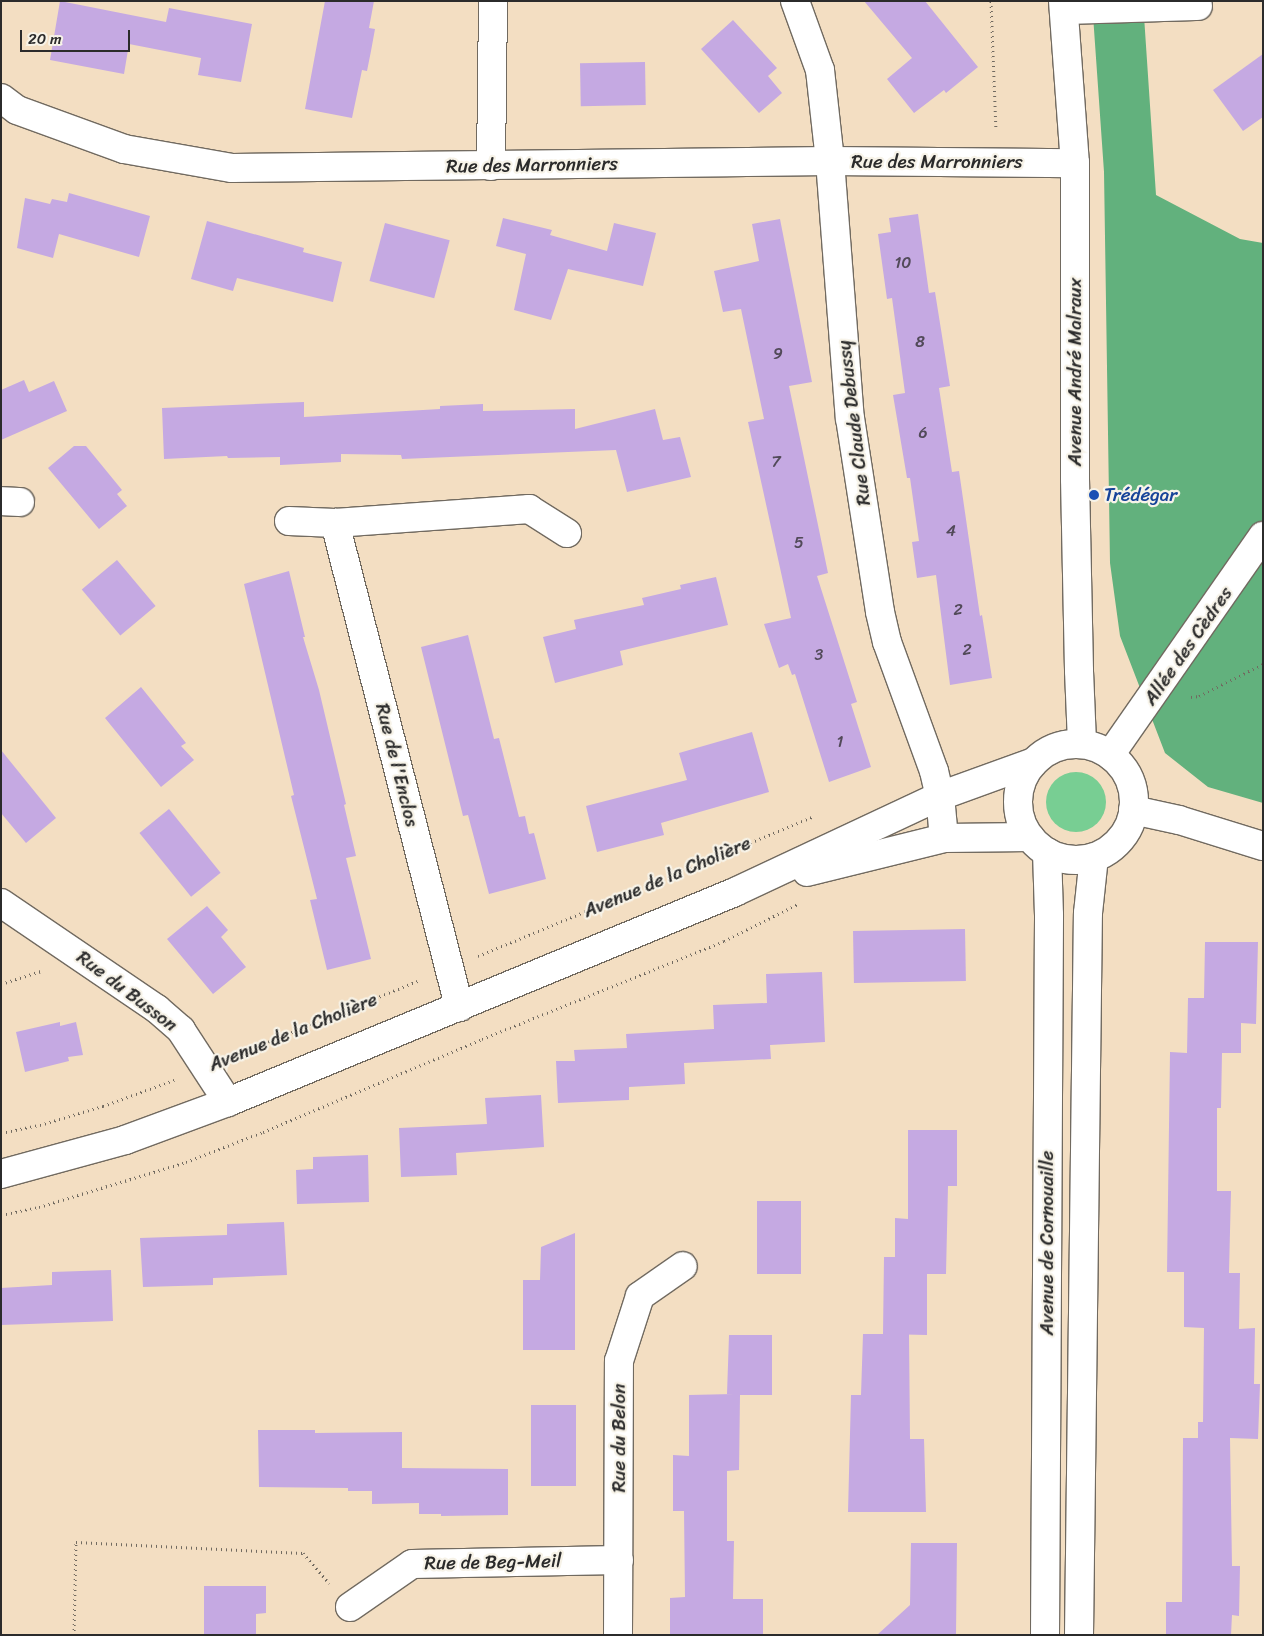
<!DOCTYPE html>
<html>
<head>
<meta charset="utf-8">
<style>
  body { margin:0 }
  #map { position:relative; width:1264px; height:1636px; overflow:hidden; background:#f3dec2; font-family:Sriracha,sans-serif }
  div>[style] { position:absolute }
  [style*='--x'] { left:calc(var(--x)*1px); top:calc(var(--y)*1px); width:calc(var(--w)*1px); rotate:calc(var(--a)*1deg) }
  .green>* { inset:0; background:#78ce93 }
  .round { border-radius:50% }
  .forest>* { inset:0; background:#62b17d }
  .building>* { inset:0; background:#c5a9e2; transform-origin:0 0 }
  .path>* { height:3px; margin-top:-1.5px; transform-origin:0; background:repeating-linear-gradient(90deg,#716a60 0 1px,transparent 0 5px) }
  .roads { filter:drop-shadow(1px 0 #716a60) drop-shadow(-1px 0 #716a60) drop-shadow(0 1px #716a60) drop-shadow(0 -1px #716a60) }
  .minor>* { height:28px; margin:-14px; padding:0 14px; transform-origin:14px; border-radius:14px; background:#fff }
  .tertiary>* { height:28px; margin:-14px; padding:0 14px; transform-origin:14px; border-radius:14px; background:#fff }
  .tertiary>.ring { margin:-14px; padding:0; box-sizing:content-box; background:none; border:28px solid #fff; border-radius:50% }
  .dots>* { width:14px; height:14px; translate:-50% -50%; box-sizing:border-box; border:2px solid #f7f3e8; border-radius:50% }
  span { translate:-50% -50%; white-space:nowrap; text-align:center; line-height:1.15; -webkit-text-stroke:4.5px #f7f3e8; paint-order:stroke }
  .number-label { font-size:16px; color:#524a59 }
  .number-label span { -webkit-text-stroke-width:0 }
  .street-label { font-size:19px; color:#2b2b2b }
  .transit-label { font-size:19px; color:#164399 }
  .left { translate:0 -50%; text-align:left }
  .frame { position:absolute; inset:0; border:2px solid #2b2b2b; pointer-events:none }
  .scale { position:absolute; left:20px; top:30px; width:110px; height:22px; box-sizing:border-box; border:2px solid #2b2b2b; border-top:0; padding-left:6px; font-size:15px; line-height:18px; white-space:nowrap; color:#2b2b2b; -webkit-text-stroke:4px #f7f3e8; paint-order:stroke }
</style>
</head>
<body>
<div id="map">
  <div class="green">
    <div class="round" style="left:1046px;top:772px;width:60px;height:60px"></div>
  </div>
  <div class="forest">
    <div style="clip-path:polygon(1092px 1px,1143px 1px,1156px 195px,1240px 239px,1263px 243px,1263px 803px,1208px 787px,1165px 753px,1120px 636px,1110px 563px,1104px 172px)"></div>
  </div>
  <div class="building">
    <div style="clip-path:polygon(60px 1px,166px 22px,169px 8px,252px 24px,241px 82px,198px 75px,201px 58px,129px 44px,124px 74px,50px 60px)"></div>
    <div style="clip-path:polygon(325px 1px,374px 1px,369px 28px,375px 29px,371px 51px,367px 71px,362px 70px,352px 118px,305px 109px)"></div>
    <div style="clip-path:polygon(864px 1px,925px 1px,978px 67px,946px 93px,944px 90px,914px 113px,887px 79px,912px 58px)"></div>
    <div style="clip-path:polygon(733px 20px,777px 68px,768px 76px,782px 93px,759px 113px,701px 49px)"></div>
    <div style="clip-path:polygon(1263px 54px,1263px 117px,1243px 131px,1213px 90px)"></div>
    <div style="left:645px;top:62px;width:43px;height:65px;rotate:89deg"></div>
    <div style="clip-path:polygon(69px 193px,150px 216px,139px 257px,59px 234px,53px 258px,17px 248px,25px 198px,50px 204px,52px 199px,67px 202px)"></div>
    <div style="clip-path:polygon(918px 214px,929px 293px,935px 292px,950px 386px,939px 388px,952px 472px,959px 471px,980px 616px,982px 615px,992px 678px,950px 685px,936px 575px,917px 578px,912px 542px,919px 541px,910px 478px,907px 478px,893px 395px,905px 393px,892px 298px,887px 299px,878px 234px,891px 232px,889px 218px)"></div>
    <div style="clip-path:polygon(503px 218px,552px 230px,550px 235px,607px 251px,614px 223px,656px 233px,643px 286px,568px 269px,551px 320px,514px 310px,526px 254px,496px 246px)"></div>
    <div style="clip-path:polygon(780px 219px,812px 382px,789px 386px,828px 573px,817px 576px,857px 702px,851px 704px,871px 767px,829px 782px,795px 674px,792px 675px,788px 664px,779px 668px,764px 624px,791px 618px,748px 422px,764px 419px,741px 309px,723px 312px,714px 271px,759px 261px,752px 224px)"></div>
    <div style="clip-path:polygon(207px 221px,304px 248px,303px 252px,342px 262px,333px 302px,237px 278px,233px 291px,191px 279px)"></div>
    <div style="left:385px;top:223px;width:67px;height:60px;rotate:15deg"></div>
    <div style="clip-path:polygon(24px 380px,29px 392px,54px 381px,67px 411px,1px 440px,1px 390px)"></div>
    <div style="clip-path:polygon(304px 402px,304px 417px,440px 409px,440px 406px,483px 404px,483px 411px,575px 409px,575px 429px,655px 409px,663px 440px,680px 437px,691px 477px,627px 492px,616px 450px,402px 459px,401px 455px,341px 454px,341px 462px,280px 465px,280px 457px,228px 458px,227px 456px,164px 459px,162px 408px)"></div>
    <div style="clip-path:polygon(74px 446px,86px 446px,122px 490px,117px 494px,127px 506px,99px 529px,48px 468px)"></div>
    <div style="left:117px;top:560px;width:60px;height:46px;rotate:50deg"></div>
    <div style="clip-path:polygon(289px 571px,305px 637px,303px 637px,319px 690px,346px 804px,344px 805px,356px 856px,346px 858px,371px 959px,327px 970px,310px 900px,317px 899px,291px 796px,294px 795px,244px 584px)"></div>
    <div style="clip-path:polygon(716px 577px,728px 625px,620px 651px,623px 665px,555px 683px,543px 637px,576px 629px,574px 620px,644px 605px,642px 598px,681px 589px,680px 585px)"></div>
    <div style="clip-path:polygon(468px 635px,494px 739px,499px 738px,519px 817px,525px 816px,529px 834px,534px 833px,546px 879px,489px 894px,468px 815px,463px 816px,421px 647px)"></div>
    <div style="clip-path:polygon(141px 687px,186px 743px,181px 746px,194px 760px,161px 787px,105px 718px)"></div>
    <div style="clip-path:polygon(752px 732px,769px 792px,661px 823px,664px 835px,597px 852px,586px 806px,687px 780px,679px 753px)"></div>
    <div style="clip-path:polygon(1px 750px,56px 818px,26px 843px,1px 813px)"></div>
    <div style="left:169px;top:809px;width:82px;height:38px;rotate:51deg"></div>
    <div style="clip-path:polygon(207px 906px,228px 930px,221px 937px,246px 967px,213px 994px,167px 939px)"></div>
    <div style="left:965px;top:929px;width:52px;height:112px;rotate:89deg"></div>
    <div style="clip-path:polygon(1205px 942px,1258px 942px,1256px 1024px,1241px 1023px,1241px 1053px,1222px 1053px,1221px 1108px,1217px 1108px,1217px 1191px,1231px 1191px,1229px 1273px,1240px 1273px,1239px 1329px,1255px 1328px,1254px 1384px,1260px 1384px,1258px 1439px,1230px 1438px,1232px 1566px,1240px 1566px,1239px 1616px,1232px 1615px,1231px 1635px,1166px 1635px,1166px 1602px,1182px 1602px,1183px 1438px,1198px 1438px,1198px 1422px,1203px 1422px,1204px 1328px,1184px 1327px,1184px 1272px,1167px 1272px,1170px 1052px,1187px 1053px,1188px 998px,1204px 998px)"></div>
    <div style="clip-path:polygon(822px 972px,825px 1042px,770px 1045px,771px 1059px,684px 1063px,685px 1084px,629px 1087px,629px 1100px,558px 1103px,556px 1061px,575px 1061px,574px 1050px,627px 1048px,626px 1034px,714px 1029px,713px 1005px,767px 1003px,766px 974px)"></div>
    <div style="clip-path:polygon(60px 1022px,60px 1026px,76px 1022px,83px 1055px,68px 1057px,69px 1061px,25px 1072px,16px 1032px)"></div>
    <div style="clip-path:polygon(541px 1095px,544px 1147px,456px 1153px,457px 1175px,401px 1177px,399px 1128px,487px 1124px,485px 1098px)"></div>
    <div style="clip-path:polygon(908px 1130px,957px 1130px,957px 1186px,948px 1186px,946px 1274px,927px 1274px,927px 1335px,883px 1334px,884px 1257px,895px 1257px,895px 1218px,908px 1219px)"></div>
    <div style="clip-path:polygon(368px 1155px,369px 1202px,297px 1204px,296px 1170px,313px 1169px,313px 1157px)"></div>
    <div style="left:757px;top:1201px;width:44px;height:73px"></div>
    <div style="clip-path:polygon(284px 1222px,287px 1275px,213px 1278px,213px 1285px,143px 1287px,140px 1238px,227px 1235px,227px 1224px)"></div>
    <div style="clip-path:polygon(575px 1233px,575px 1350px,523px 1350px,523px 1280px,540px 1280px,541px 1247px)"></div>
    <div style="clip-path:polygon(111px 1270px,113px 1321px,1px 1325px,1px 1288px,52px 1285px,52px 1272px)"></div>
    <div style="clip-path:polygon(863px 1334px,909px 1334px,910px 1439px,924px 1439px,926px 1512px,848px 1512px,851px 1395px,861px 1395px)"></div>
    <div style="clip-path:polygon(729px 1335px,772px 1335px,772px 1395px,740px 1395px,739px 1470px,727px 1471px,727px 1541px,734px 1541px,733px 1599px,763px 1599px,763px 1635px,670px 1635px,670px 1598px,685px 1597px,684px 1511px,673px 1511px,673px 1455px,689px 1456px,689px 1395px,734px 1394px,727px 1394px)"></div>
    <div style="left:531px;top:1405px;width:45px;height:81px"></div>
    <div style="clip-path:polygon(258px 1430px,315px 1430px,315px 1433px,402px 1432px,402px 1468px,508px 1469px,508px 1515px,441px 1516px,441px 1514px,419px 1514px,419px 1503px,372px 1504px,372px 1491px,348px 1491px,348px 1488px,259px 1487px)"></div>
    <div style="clip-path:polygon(911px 1543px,957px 1543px,956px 1635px,877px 1635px,910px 1605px)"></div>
    <div style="clip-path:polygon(204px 1586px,266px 1586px,266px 1613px,256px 1614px,256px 1635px,204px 1635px)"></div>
  </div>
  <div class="path">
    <div style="--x:991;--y:1;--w:129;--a:87.8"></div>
    <div style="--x:1191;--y:697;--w:8;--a:-7"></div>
    <div style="--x:1199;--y:696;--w:72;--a:-26.6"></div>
    <div style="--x:478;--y:956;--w:364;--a:-22.6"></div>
    <div style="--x:1;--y:984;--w:42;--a:-18"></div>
    <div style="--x:236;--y:1055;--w:199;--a:-22.2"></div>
    <div style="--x:1;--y:1133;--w:40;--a:-12"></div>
    <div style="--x:40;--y:1125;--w:66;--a:-16.8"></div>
    <div style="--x:103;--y:1106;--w:76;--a:-20.1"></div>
    <div style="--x:1;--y:1215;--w:39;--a:-12"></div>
    <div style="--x:39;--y:1207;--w:154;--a:-17"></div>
    <div style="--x:186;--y:1162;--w:83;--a:-21.3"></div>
    <div style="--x:263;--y:1132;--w:238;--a:-23"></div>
    <div style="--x:482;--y:1039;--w:261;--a:-22"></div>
    <div style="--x:724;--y:941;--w:83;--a:-26.6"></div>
    <div style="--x:74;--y:1635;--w:93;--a:-88.8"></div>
    <div style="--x:76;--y:1542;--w:227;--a:2.8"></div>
    <div style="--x:303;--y:1553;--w:40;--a:49"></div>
  </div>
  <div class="roads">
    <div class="minor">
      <div style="--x:795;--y:1;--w:73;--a:70.1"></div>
      <div style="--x:820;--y:70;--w:92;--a:83.7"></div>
      <div style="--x:830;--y:161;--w:258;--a:85.6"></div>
      <div style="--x:850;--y:418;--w:196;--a:81.2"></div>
      <div style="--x:880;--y:612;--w:31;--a:77"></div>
      <div style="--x:887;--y:642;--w:137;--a:70"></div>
      <div style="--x:934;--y:771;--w:26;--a:77"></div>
      <div style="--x:940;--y:796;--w:42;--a:84.6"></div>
      <div style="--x:1063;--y:1;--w:162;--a:85.8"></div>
      <div style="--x:1075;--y:163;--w:316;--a:90"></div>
      <div style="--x:1075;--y:479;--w:192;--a:88.8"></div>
      <div style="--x:1079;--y:671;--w:73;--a:87.6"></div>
      <div style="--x:1064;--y:10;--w:134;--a:-1.7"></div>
      <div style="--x:1;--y:98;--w:20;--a:37"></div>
      <div style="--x:17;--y:110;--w:114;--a:20"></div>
      <div style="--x:124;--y:149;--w:110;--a:10"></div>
      <div style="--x:232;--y:168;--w:598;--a:-0.67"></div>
      <div style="--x:830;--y:161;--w:245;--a:0.5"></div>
      <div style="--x:491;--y:166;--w:165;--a:-89.3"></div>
      <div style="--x:1;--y:501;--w:19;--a:3"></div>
      <div style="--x:289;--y:521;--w:46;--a:2.5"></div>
      <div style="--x:335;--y:523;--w:195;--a:-4.1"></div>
      <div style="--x:529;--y:509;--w:45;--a:32.3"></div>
      <div style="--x:335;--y:523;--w:500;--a:75.6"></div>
      <div style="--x:1110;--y:755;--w:267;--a:-55.1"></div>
      <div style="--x:1;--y:903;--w:189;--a:34.2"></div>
      <div style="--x:157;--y:1009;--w:32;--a:41"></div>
      <div style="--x:181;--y:1030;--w:86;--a:56.9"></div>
      <div style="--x:350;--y:1607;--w:75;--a:-34.7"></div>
      <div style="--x:412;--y:1564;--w:207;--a:-1.1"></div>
      <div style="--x:618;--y:1635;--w:274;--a:-89.8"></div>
      <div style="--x:619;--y:1361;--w:68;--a:-72.1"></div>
      <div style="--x:640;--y:1296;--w:52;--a:-34.9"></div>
      <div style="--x:1045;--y:1635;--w:720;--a:-89.68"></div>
      <div style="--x:1049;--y:915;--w:63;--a:-91.8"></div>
      <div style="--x:1079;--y:1635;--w:722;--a:-89.29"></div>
      <div style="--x:1088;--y:913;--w:56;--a:-83.9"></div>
    </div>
    <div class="tertiary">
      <div class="ring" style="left:1018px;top:744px;width:88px;height:88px"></div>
      <div style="--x:1133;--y:810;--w:47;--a:12.3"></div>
      <div style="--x:1179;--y:820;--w:88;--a:17.2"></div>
      <div style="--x:807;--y:872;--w:141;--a:-13.9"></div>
      <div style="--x:944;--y:838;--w:86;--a:-0.7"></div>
      <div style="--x:1;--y:1174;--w:129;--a:-15.3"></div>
      <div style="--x:125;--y:1140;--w:110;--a:-20.3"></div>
      <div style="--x:228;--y:1102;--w:549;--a:-22.5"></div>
      <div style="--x:735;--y:892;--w:226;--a:-25.1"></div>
      <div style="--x:940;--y:796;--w:100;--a:-19.9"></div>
    </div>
  </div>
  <div class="dots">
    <div style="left:1094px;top:495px;background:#1a4fb4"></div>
  </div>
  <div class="number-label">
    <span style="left:903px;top:263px">10</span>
    <span style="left:920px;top:342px">8</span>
    <span style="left:778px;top:354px">9</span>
    <span style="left:923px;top:433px">6</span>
    <span style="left:776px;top:462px">7</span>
    <span style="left:951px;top:531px">4</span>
    <span style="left:799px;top:543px">5</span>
    <span style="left:958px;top:610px">2</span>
    <span style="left:967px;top:650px">2</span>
    <span style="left:819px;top:655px">3</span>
    <span style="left:840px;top:742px">1</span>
  </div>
  <div class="street-label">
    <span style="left:937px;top:162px">Rue des Marronniers</span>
    <span style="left:532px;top:165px;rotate:-1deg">Rue des Marronniers</span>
    <span style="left:1075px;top:372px;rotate:-90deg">Avenue André Malraux</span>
    <span style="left:854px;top:423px;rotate:-97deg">Rue Claude Debussy</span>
    <span style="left:1188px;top:646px;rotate:-55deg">Allée des Cèdres</span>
    <span style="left:397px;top:765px;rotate:76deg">Rue de l'Enclos</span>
    <span style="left:667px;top:877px;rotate:-23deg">Avenue de la Cholière</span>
    <span style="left:127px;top:991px;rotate:37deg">Rue du Busson</span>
    <span style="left:293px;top:1032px;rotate:-22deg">Avenue de la Cholière</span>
    <span style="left:1047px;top:1243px;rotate:-90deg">Avenue de Cornouaille</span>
    <span style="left:619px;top:1438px;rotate:-90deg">Rue du Belon</span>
    <span style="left:493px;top:1562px;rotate:-1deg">Rue de Beg-Meil</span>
  </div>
  <div class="transit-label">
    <span class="left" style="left:1104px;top:495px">Trédégar</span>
  </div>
  <div class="frame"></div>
  <div class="scale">20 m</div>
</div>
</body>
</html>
